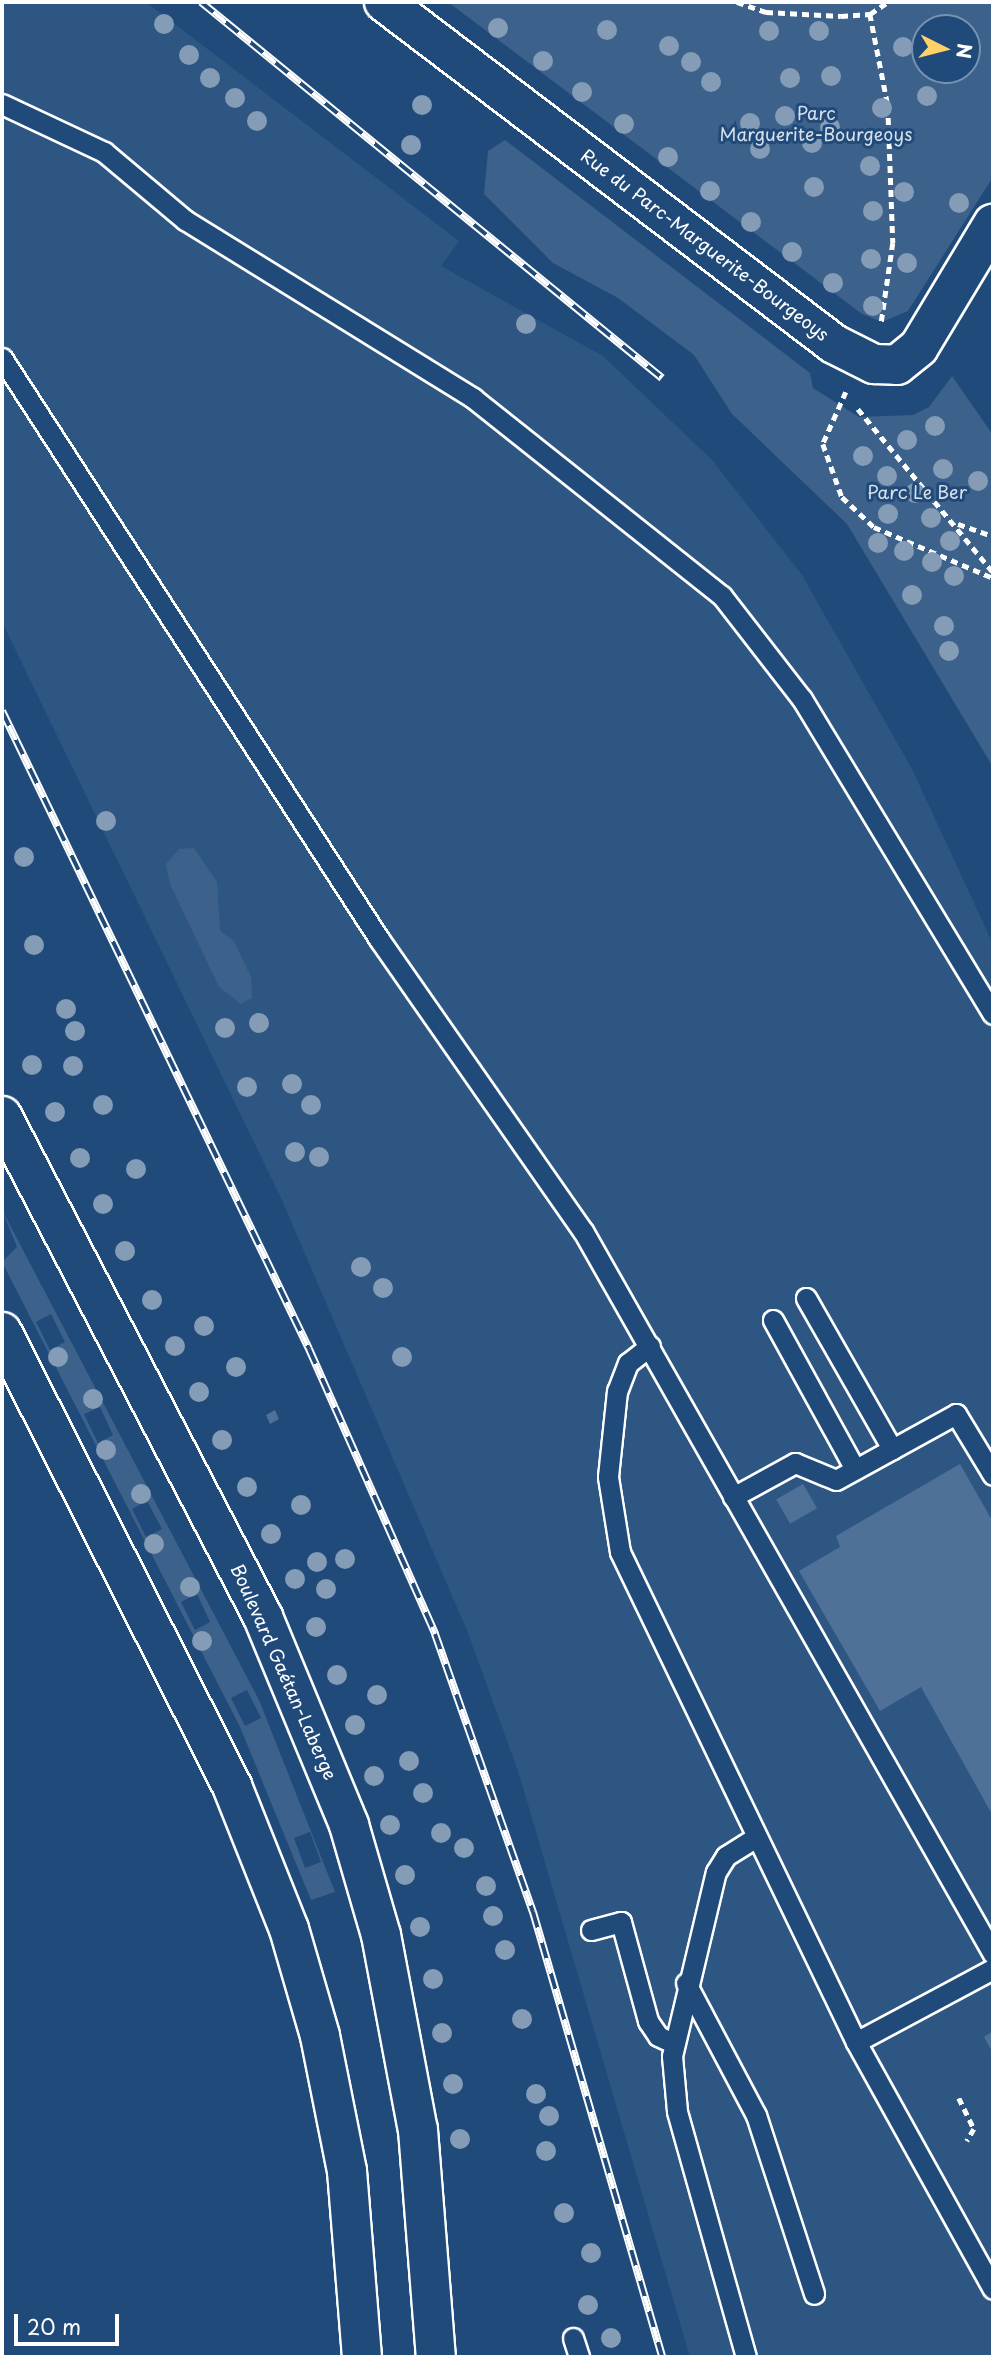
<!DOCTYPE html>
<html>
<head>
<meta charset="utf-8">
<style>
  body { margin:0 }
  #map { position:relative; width:995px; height:2359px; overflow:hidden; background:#1f4a7a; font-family:"Playpen Sans",sans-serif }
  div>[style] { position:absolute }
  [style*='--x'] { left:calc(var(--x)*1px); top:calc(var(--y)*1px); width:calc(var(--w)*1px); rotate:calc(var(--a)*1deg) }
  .built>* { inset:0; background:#2e5683 }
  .green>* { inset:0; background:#3c618b }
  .building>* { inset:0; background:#507197; transform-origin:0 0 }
  .path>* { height:4.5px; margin-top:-2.25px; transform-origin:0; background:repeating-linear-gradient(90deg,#fff 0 7px,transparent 0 12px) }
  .roads { filter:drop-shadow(2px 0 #fff) drop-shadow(-2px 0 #fff) drop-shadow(0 2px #fff) drop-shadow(0 -2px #fff) }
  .lane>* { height:19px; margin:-9.5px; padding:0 9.5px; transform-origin:9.5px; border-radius:9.5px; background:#1f4a7a }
  .street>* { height:38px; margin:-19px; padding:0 19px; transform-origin:19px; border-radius:19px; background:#1f4a7a }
  .primary>* { height:38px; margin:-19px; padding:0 19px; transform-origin:19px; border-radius:19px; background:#1f4a7a }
  .rail>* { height:8px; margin-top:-4px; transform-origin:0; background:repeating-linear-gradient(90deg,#1f4a7a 0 16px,#fff 0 32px); box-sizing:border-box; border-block:2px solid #fff }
  .trees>* { width:20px; height:20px; margin:-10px; border-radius:50%; background:#859cb6 }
  span { translate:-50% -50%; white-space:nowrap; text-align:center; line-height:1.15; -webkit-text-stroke:6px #1f4a7a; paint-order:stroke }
  .park-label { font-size:18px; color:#d8dfe8 }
  .street-label { font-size:18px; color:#fff }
  .frame { position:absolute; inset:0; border:4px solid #fff; pointer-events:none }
  .north { position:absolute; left:911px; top:14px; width:70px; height:70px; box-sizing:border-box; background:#1f4a7a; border:2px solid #7992af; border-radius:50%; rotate:96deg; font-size:19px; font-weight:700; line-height:28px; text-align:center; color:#fff }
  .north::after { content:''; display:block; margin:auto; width:24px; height:32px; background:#ffd166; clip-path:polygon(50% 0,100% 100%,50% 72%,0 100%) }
  .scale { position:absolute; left:14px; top:2314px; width:105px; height:32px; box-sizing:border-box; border:4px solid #fff; border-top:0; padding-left:9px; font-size:21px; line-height:24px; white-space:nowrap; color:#fff; -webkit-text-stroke:5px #1f4a7a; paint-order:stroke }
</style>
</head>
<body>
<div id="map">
  <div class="built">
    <div style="clip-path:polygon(2px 2px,146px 2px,459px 241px,441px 266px,603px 356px,667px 417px,712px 460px,802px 575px,912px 769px,993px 944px,993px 2357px,690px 2357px,519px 1774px,468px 1633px,281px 1198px,2px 622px)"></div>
  </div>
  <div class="green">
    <div style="clip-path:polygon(evenodd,448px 2px,993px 2px,993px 177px,908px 311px,882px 322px,862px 314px,448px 2px,925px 28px,967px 28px,967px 70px,925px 70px,925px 28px)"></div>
    <div style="clip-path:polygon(505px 140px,810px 373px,813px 388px,859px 417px,913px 415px,929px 407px,952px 376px,993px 435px,993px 767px,847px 524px,732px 414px,694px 355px,618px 298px,553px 263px,484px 194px,488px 151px)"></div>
    <div style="clip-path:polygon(194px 848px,217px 882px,220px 931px,234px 941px,251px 977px,252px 998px,241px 1004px,219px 987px,170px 884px,166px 864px,179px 849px)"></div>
    <div style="clip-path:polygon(evenodd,2px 1210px,259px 1700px,335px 1892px,311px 1900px,240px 1727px,2px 1262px,17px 1247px,2px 1210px,51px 1314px,65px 1342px,50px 1350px,36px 1322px,51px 1314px,2px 1210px,100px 1407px,113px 1435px,98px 1443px,84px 1414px,100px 1407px,2px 1210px,147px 1501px,162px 1529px,146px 1537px,132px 1509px,147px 1501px,2px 1210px,197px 1594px,210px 1622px,195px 1630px,181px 1602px,197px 1594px,2px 1210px,247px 1690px,261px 1718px,245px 1726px,231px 1698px,247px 1690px,2px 1210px,310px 1832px,321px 1862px,305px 1868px,294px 1838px,310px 1832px)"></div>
  </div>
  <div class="building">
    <div style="clip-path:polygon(275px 1410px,279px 1419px,270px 1424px,266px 1415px)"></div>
    <div style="clip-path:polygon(960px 1464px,993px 1522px,993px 1816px,921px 1687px,880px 1711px,799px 1571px,840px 1547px,836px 1536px)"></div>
    <div style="left:803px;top:1484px;width:28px;height:31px;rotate:60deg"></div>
    <div style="clip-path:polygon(993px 2031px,993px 2053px,984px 2037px)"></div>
  </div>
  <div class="path">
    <div style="--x:737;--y:2;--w:31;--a:19"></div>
    <div style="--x:766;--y:12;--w:75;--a:3.1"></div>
    <div style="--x:841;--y:16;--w:29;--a:-4"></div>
    <div style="--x:870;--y:14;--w:22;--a:-34"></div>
    <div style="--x:870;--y:14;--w:94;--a:78.9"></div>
    <div style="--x:888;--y:106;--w:137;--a:87.9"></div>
    <div style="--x:893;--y:243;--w:83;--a:98.3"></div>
    <div style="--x:846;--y:392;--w:57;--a:113.9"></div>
    <div style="--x:823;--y:444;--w:56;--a:70.3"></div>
    <div style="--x:842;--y:497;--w:44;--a:43.2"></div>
    <div style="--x:874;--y:527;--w:129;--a:23.2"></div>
    <div style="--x:858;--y:409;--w:212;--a:50.4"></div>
    <div style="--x:958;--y:524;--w:37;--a:19"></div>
    <div style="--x:959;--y:2098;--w:34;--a:64"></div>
    <div style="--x:974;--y:2129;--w:14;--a:120"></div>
  </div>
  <div class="roads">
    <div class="lane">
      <div style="--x:2;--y:104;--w:113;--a:25.2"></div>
      <div style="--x:104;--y:152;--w:106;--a:40"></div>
      <div style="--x:185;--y:220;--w:339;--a:31.7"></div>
      <div style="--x:473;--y:398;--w:318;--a:38.5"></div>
      <div style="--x:722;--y:596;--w:130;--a:52.2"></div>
      <div style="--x:802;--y:699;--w:368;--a:58.8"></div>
      <div style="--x:2;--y:358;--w:693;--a:57.02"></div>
      <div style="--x:379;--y:939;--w:356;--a:55.1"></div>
      <div style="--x:583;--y:1231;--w:831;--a:60.44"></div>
      <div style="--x:806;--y:1298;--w:174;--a:60.3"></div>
      <div style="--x:773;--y:1320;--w:170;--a:61.2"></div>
      <div style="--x:650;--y:1346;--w:28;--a:142"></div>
      <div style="--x:628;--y:1363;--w:30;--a:111"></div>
      <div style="--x:617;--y:1391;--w:86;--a:96"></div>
      <div style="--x:608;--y:1477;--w:76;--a:80.9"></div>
      <div style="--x:620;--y:1552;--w:544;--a:64.28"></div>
      <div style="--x:856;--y:2042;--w:155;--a:-28.1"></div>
      <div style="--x:733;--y:1497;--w:71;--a:-28.7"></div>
      <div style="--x:795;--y:1463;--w:44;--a:22.5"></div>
      <div style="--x:836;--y:1480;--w:137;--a:-28.8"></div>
      <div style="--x:956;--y:1414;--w:71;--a:58.8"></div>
      <div style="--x:591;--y:1930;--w:31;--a:-15"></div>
      <div style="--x:621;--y:1922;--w:103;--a:74.7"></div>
      <div style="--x:648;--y:2021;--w:18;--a:56"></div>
      <div style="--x:658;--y:2036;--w:17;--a:25"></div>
      <div style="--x:686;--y:1983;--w:149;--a:62.1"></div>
      <div style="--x:756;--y:2115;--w:188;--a:72"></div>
      <div style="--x:856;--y:2042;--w:282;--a:61"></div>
      <div style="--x:573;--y:2338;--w:20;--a:72"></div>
      <div style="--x:746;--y:2357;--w:255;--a:-105.7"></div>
      <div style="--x:677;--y:2111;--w:55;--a:-95.2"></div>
      <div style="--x:672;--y:2056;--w:189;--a:-76.6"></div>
      <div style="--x:716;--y:1872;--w:19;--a:-58"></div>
      <div style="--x:726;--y:1856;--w:36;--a:-32"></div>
    </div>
    <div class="street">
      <div style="--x:384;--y:2;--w:565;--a:37.23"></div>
      <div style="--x:834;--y:344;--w:45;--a:26.6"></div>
      <div style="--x:874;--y:364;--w:23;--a:2"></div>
      <div style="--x:897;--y:365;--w:28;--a:-39"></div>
      <div style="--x:919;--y:347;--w:144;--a:-59"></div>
    </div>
    <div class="primary">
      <div style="--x:2;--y:1116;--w:565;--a:62.48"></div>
      <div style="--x:263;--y:1617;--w:225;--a:67.5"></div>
      <div style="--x:349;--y:1825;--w:115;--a:73.8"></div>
      <div style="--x:381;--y:1935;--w:198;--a:79.3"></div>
      <div style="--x:418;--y:2130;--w:228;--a:85.5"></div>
      <div style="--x:2;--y:1332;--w:509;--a:63.13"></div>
      <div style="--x:232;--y:1786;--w:154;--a:68.3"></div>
      <div style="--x:289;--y:1929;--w:111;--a:73.8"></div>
      <div style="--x:320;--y:2036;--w:138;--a:78.7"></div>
      <div style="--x:347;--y:2171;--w:187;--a:85.4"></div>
    </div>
  </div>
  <div class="rail">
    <div style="--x:201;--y:2;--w:595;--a:39.2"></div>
    <div style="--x:2;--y:711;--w:708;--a:64.3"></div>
    <div style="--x:309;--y:1349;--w:312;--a:66.1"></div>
    <div style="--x:435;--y:1634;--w:295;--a:70.6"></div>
    <div style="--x:533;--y:1912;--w:463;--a:73.8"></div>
  </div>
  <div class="trees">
    <div style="left:164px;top:24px"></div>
    <div style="left:498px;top:28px"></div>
    <div style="left:607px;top:30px"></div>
    <div style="left:769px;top:31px"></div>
    <div style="left:819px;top:31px"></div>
    <div style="left:669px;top:46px"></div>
    <div style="left:903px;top:47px"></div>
    <div style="left:189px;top:55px"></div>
    <div style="left:543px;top:61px"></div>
    <div style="left:691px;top:62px"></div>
    <div style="left:831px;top:76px"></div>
    <div style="left:210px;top:78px"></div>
    <div style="left:790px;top:78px"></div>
    <div style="left:711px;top:82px"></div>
    <div style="left:582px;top:92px"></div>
    <div style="left:927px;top:96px"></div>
    <div style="left:235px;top:98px"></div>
    <div style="left:422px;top:105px"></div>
    <div style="left:882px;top:108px"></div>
    <div style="left:785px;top:116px"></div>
    <div style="left:257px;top:121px"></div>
    <div style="left:750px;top:123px"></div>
    <div style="left:624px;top:124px"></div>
    <div style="left:830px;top:127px"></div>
    <div style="left:812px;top:143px"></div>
    <div style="left:411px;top:145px"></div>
    <div style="left:760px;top:149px"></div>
    <div style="left:668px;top:157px"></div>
    <div style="left:870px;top:166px"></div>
    <div style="left:814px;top:187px"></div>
    <div style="left:710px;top:191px"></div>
    <div style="left:904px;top:192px"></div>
    <div style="left:959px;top:203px"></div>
    <div style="left:873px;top:211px"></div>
    <div style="left:751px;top:222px"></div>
    <div style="left:792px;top:252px"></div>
    <div style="left:871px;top:259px"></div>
    <div style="left:907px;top:263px"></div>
    <div style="left:833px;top:283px"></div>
    <div style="left:873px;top:306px"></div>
    <div style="left:526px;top:324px"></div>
    <div style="left:935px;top:426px"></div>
    <div style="left:907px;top:440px"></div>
    <div style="left:863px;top:456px"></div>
    <div style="left:943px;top:469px"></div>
    <div style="left:887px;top:476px"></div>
    <div style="left:978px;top:481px"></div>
    <div style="left:915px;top:493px"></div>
    <div style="left:888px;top:514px"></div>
    <div style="left:931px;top:518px"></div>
    <div style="left:950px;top:541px"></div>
    <div style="left:878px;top:543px"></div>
    <div style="left:904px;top:551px"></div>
    <div style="left:932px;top:562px"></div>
    <div style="left:954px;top:576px"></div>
    <div style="left:912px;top:595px"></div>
    <div style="left:944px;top:626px"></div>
    <div style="left:949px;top:651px"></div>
    <div style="left:106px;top:821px"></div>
    <div style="left:24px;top:857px"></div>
    <div style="left:34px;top:945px"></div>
    <div style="left:66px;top:1009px"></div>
    <div style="left:259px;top:1023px"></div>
    <div style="left:225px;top:1028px"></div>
    <div style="left:75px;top:1031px"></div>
    <div style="left:32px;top:1065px"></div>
    <div style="left:73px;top:1066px"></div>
    <div style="left:292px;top:1084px"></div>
    <div style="left:247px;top:1087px"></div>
    <div style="left:103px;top:1105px"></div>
    <div style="left:311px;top:1105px"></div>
    <div style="left:55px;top:1112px"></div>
    <div style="left:295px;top:1152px"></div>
    <div style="left:319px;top:1157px"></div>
    <div style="left:80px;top:1158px"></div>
    <div style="left:136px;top:1169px"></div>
    <div style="left:103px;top:1204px"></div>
    <div style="left:125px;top:1251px"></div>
    <div style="left:361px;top:1267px"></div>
    <div style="left:383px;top:1288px"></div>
    <div style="left:152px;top:1300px"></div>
    <div style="left:204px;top:1326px"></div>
    <div style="left:175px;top:1346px"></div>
    <div style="left:58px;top:1357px"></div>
    <div style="left:402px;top:1357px"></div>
    <div style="left:236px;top:1367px"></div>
    <div style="left:199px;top:1392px"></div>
    <div style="left:93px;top:1399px"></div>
    <div style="left:222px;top:1440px"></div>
    <div style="left:106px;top:1450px"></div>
    <div style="left:247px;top:1487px"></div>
    <div style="left:141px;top:1494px"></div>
    <div style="left:301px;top:1505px"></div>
    <div style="left:271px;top:1534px"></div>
    <div style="left:154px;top:1544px"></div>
    <div style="left:345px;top:1559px"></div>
    <div style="left:317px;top:1562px"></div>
    <div style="left:295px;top:1579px"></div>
    <div style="left:190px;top:1587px"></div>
    <div style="left:326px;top:1589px"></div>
    <div style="left:316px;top:1627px"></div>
    <div style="left:202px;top:1641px"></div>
    <div style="left:337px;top:1675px"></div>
    <div style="left:377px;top:1695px"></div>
    <div style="left:355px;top:1725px"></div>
    <div style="left:409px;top:1761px"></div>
    <div style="left:374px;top:1776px"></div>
    <div style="left:423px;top:1793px"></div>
    <div style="left:390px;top:1825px"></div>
    <div style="left:441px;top:1833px"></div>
    <div style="left:464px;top:1848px"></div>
    <div style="left:405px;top:1875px"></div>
    <div style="left:486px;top:1886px"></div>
    <div style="left:493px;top:1916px"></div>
    <div style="left:420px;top:1927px"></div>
    <div style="left:505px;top:1950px"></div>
    <div style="left:433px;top:1979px"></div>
    <div style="left:522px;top:2019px"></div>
    <div style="left:442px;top:2033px"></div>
    <div style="left:453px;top:2084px"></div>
    <div style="left:536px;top:2094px"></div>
    <div style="left:549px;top:2116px"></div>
    <div style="left:460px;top:2139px"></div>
    <div style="left:546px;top:2151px"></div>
    <div style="left:564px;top:2213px"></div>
    <div style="left:591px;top:2253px"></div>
    <div style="left:588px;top:2305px"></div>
    <div style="left:611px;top:2338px"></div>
  </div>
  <div class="park-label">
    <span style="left:816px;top:124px">Parc<br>Marguerite-Bourgeoys</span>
    <span style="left:917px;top:492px">Parc Le Ber</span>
  </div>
  <div class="street-label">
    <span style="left:705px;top:245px;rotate:37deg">Rue du Parc-Marguerite-Bourgeoys</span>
    <span style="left:284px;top:1672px;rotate:66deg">Boulevard Gaétan-Laberge</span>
  </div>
  <div class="frame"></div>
  <div class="north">N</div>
  <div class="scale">20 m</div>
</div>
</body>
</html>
